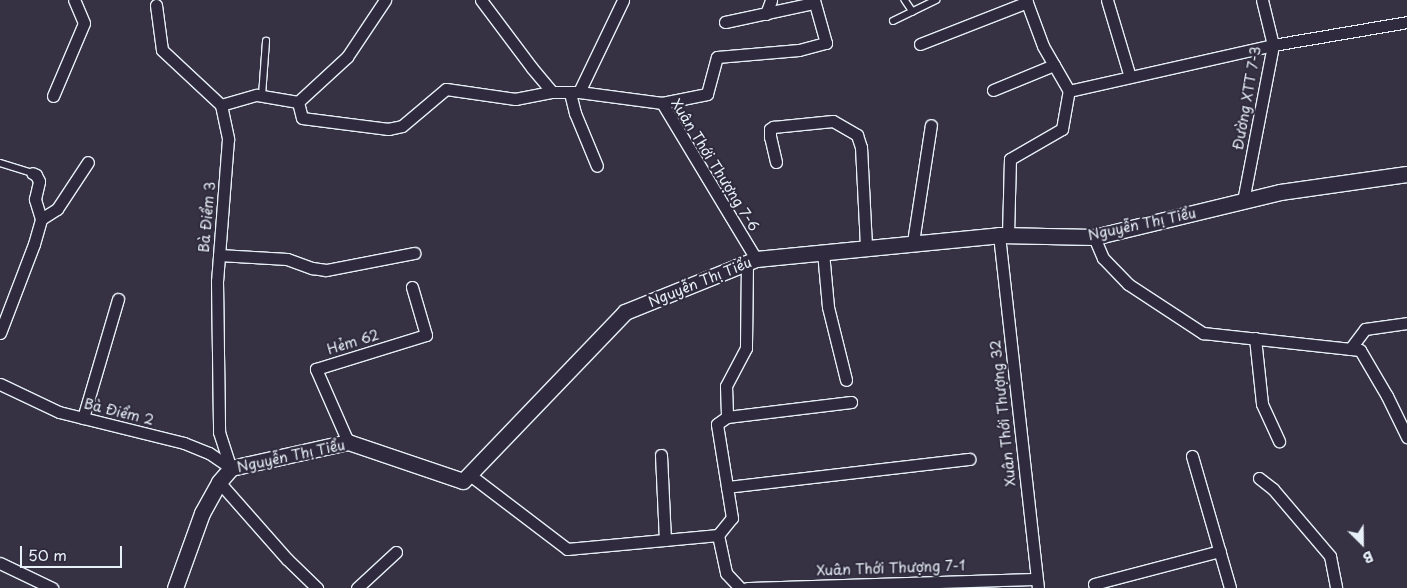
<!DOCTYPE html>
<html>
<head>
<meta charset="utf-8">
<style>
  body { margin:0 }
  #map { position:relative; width:1407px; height:588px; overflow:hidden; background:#363244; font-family:"Playpen Sans",sans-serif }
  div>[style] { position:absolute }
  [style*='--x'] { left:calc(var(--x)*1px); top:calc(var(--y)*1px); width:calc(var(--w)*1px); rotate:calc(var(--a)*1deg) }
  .roads { filter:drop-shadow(1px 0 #e8f1f8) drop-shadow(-1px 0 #e8f1f8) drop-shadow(0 1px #e8f1f8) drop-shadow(0 -1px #e8f1f8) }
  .lane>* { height:5.5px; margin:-2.75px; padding:0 2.75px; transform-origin:2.75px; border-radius:2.75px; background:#2f2a3d }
  .street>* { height:11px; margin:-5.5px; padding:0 5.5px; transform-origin:5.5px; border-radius:5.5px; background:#2f2a3d }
  .secondary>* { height:15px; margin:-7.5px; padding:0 7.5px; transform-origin:7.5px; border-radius:7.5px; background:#2f2a3d }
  span { translate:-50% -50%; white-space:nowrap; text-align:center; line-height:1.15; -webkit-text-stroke:4.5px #2f2a3d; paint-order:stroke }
  .street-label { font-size:14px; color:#e8f1f8 }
  .north { position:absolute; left:1337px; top:518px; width:50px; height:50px; -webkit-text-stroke:4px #2f2a3d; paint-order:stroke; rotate:157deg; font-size:14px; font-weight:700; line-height:20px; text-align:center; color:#e8f1f8 }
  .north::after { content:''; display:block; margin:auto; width:18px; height:22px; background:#e8f1f8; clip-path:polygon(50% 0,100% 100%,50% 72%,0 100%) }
  .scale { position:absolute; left:20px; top:546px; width:102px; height:22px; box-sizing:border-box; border:2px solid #e8f1f8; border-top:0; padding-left:6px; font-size:15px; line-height:18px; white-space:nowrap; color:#e8f1f8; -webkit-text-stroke:4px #2f2a3d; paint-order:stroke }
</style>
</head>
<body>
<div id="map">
  <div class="roads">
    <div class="lane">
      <div style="--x:905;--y:0;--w:14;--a:56"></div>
      <div style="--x:893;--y:21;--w:48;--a:-26"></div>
      <div style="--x:262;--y:96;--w:55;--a:-85.8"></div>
      <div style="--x:0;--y:163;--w:34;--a:17"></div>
    </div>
    <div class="street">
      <div style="--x:481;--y:0;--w:85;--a:53.1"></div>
      <div style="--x:532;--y:68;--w:31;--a:50"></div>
      <div style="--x:1026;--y:0;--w:49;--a:69.7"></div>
      <div style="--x:1043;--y:46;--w:52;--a:60"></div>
      <div style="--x:1107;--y:0;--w:80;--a:73.4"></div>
      <div style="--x:156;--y:5;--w:45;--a:82.4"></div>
      <div style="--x:162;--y:50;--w:81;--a:43"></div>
      <div style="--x:221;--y:105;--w:35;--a:78"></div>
      <div style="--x:228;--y:139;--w:142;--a:94.4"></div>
      <div style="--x:217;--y:281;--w:151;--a:89.2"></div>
      <div style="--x:219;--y:432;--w:38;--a:72"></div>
      <div style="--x:766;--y:14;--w:15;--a:-70"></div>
      <div style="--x:725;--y:22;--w:91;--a:-12.1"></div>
      <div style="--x:920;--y:44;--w:115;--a:-21.4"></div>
      <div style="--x:993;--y:90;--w:66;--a:-22.3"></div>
      <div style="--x:579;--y:92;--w:102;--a:-64.4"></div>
      <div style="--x:570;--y:93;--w:21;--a:76"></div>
      <div style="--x:575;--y:113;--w:57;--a:67.5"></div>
      <div style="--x:53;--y:96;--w:79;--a:-67"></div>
      <div style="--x:84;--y:23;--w:25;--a:-113"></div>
      <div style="--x:298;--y:102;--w:16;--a:76"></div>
      <div style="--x:302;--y:118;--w:87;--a:7.3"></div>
      <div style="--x:388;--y:129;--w:14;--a:-12"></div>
      <div style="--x:402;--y:126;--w:57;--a:-40.1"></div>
      <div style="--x:446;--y:89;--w:70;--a:8.2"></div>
      <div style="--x:515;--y:99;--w:38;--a:-11"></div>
      <div style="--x:552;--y:92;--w:27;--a:0"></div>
      <div style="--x:579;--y:92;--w:84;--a:7.5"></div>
      <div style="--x:662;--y:103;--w:182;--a:58.9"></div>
      <div style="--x:298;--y:102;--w:67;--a:-42.6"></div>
      <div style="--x:347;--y:57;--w:69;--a:-56.3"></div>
      <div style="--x:662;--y:103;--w:46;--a:-11.3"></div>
      <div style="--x:707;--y:94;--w:38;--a:-75"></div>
      <div style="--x:717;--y:57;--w:82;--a:-4.9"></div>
      <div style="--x:799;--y:50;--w:28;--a:-15"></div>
      <div style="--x:826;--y:43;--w:45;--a:-105.6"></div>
      <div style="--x:221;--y:105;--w:37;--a:-16"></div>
      <div style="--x:257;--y:95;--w:42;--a:9.7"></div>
      <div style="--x:776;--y:162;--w:26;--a:-103"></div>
      <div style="--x:770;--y:137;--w:8;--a:-90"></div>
      <div style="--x:770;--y:129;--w:4;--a:-34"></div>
      <div style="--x:773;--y:127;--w:60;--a:-5.7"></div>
      <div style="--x:833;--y:121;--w:28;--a:30"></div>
      <div style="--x:857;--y:135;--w:13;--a:72"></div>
      <div style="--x:861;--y:147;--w:100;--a:87.1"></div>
      <div style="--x:1243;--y:201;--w:159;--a:-79.1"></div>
      <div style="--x:1273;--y:45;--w:46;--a:-103.7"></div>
      <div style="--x:41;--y:219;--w:19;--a:-32"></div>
      <div style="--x:57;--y:209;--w:56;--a:-56.6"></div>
      <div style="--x:999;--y:235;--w:355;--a:83.7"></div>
      <div style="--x:1008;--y:235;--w:76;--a:-88.5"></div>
      <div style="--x:1010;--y:159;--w:60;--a:-30"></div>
      <div style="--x:1062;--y:129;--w:39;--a:-80"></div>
      <div style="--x:1069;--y:91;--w:209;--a:-12.7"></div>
      <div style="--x:1273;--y:45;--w:136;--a:-9.7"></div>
      <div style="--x:1094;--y:237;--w:23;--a:67"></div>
      <div style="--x:1103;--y:258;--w:36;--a:46"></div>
      <div style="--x:1128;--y:284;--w:90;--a:33.2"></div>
      <div style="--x:1203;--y:333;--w:158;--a:6.2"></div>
      <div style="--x:1360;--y:350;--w:53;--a:59.6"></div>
      <div style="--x:1387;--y:396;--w:46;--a:64"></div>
      <div style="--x:913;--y:242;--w:118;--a:-81.3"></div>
      <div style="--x:823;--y:252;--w:55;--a:84.8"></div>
      <div style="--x:828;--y:307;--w:75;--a:76.1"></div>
      <div style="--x:219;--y:255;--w:68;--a:3.4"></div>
      <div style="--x:287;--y:259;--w:27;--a:20"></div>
      <div style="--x:312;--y:268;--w:14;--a:8"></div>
      <div style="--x:326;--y:270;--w:90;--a:-10.9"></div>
      <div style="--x:747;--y:263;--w:85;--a:90.7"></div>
      <div style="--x:746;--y:348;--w:43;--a:117.8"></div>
      <div style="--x:726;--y:386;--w:31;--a:88"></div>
      <div style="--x:727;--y:417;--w:125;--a:-6.9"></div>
      <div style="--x:0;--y:333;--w:95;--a:-69.1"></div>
      <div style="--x:34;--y:244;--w:26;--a:-74"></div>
      <div style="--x:41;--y:219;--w:21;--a:-107"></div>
      <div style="--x:35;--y:199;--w:18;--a:-77"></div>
      <div style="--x:39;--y:181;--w:7;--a:-117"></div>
      <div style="--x:36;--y:175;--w:4;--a:-153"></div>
      <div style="--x:1255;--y:338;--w:66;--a:83.9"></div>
      <div style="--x:1262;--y:404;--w:41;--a:65.3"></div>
      <div style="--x:1350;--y:349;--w:25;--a:-53"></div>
      <div style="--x:1365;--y:329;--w:42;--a:-8.1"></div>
      <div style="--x:0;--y:384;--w:65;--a:25.4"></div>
      <div style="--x:59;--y:412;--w:129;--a:13.9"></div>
      <div style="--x:184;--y:443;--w:27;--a:22"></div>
      <div style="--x:209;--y:453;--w:27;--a:34"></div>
      <div style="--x:83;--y:418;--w:124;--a:-73.6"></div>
      <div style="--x:348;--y:442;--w:80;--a:-113.7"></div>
      <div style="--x:316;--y:369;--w:115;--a:-17.2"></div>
      <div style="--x:426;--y:335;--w:50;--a:-106.3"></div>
      <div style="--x:661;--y:455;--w:85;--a:87.3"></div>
      <div style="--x:1192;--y:456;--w:137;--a:73.9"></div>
      <div style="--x:470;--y:475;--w:122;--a:37.3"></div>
      <div style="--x:567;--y:549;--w:152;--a:-5.3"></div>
      <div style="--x:718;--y:535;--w:39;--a:78"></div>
      <div style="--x:726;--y:573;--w:21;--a:47"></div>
      <div style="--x:1259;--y:478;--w:18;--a:38"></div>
      <div style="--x:1273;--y:489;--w:88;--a:49.6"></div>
      <div style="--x:1330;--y:556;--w:33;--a:79"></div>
      <div style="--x:219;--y:482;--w:103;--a:48.6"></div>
      <div style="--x:287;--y:559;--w:42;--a:44"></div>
      <div style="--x:727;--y:487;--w:244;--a:-6.6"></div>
      <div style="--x:718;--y:535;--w:22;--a:-51"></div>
      <div style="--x:732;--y:518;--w:95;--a:-99.1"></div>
      <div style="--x:717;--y:424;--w:12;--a:-35"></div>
      <div style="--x:0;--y:563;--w:58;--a:25.7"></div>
      <div style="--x:1094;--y:584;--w:130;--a:-14.7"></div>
      <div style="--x:357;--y:588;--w:53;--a:-42.7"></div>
      <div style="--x:747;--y:588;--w:289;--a:-1.8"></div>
    </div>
    <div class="secondary">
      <div style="--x:175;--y:588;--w:80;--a:-70.2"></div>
      <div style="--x:202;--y:513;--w:35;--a:-61"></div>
      <div style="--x:219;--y:482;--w:18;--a:-49"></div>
      <div style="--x:231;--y:468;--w:120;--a:-12.5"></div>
      <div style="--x:348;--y:442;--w:121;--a:18.7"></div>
      <div style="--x:463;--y:481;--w:234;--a:-46.2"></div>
      <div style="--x:625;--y:312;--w:141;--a:-22"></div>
      <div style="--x:756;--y:259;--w:244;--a:-5.6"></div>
      <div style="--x:999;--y:235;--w:95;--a:1.2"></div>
      <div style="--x:1094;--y:237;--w:191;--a:-13.6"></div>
      <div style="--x:1280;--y:192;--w:128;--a:-8.1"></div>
    </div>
  </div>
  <div class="street-label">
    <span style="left:1247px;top:98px;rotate:-80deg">Đường XTT 7-3</span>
    <span style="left:715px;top:165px;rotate:58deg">Xuân Thới Thượng 7-6</span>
    <span style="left:207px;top:217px;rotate:-85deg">Bà Điểm 3</span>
    <span style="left:1142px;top:224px;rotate:-12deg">Nguyễn Thị Tiểu</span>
    <span style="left:700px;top:282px;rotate:-22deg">Nguyễn Thị Tiểu</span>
    <span style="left:353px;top:342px;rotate:-17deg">Hẻm 62</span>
    <span style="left:119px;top:412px;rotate:14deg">Bà Điểm 2</span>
    <span style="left:1003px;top:413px;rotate:-96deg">Xuân Thới Thượng 32</span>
    <span style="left:291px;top:456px;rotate:-12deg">Nguyễn Thị Tiểu</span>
    <span style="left:891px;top:568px;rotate:-2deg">Xuân Thới Thượng 7-1</span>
  </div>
  <div class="north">B</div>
  <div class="scale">50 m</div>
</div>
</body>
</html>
